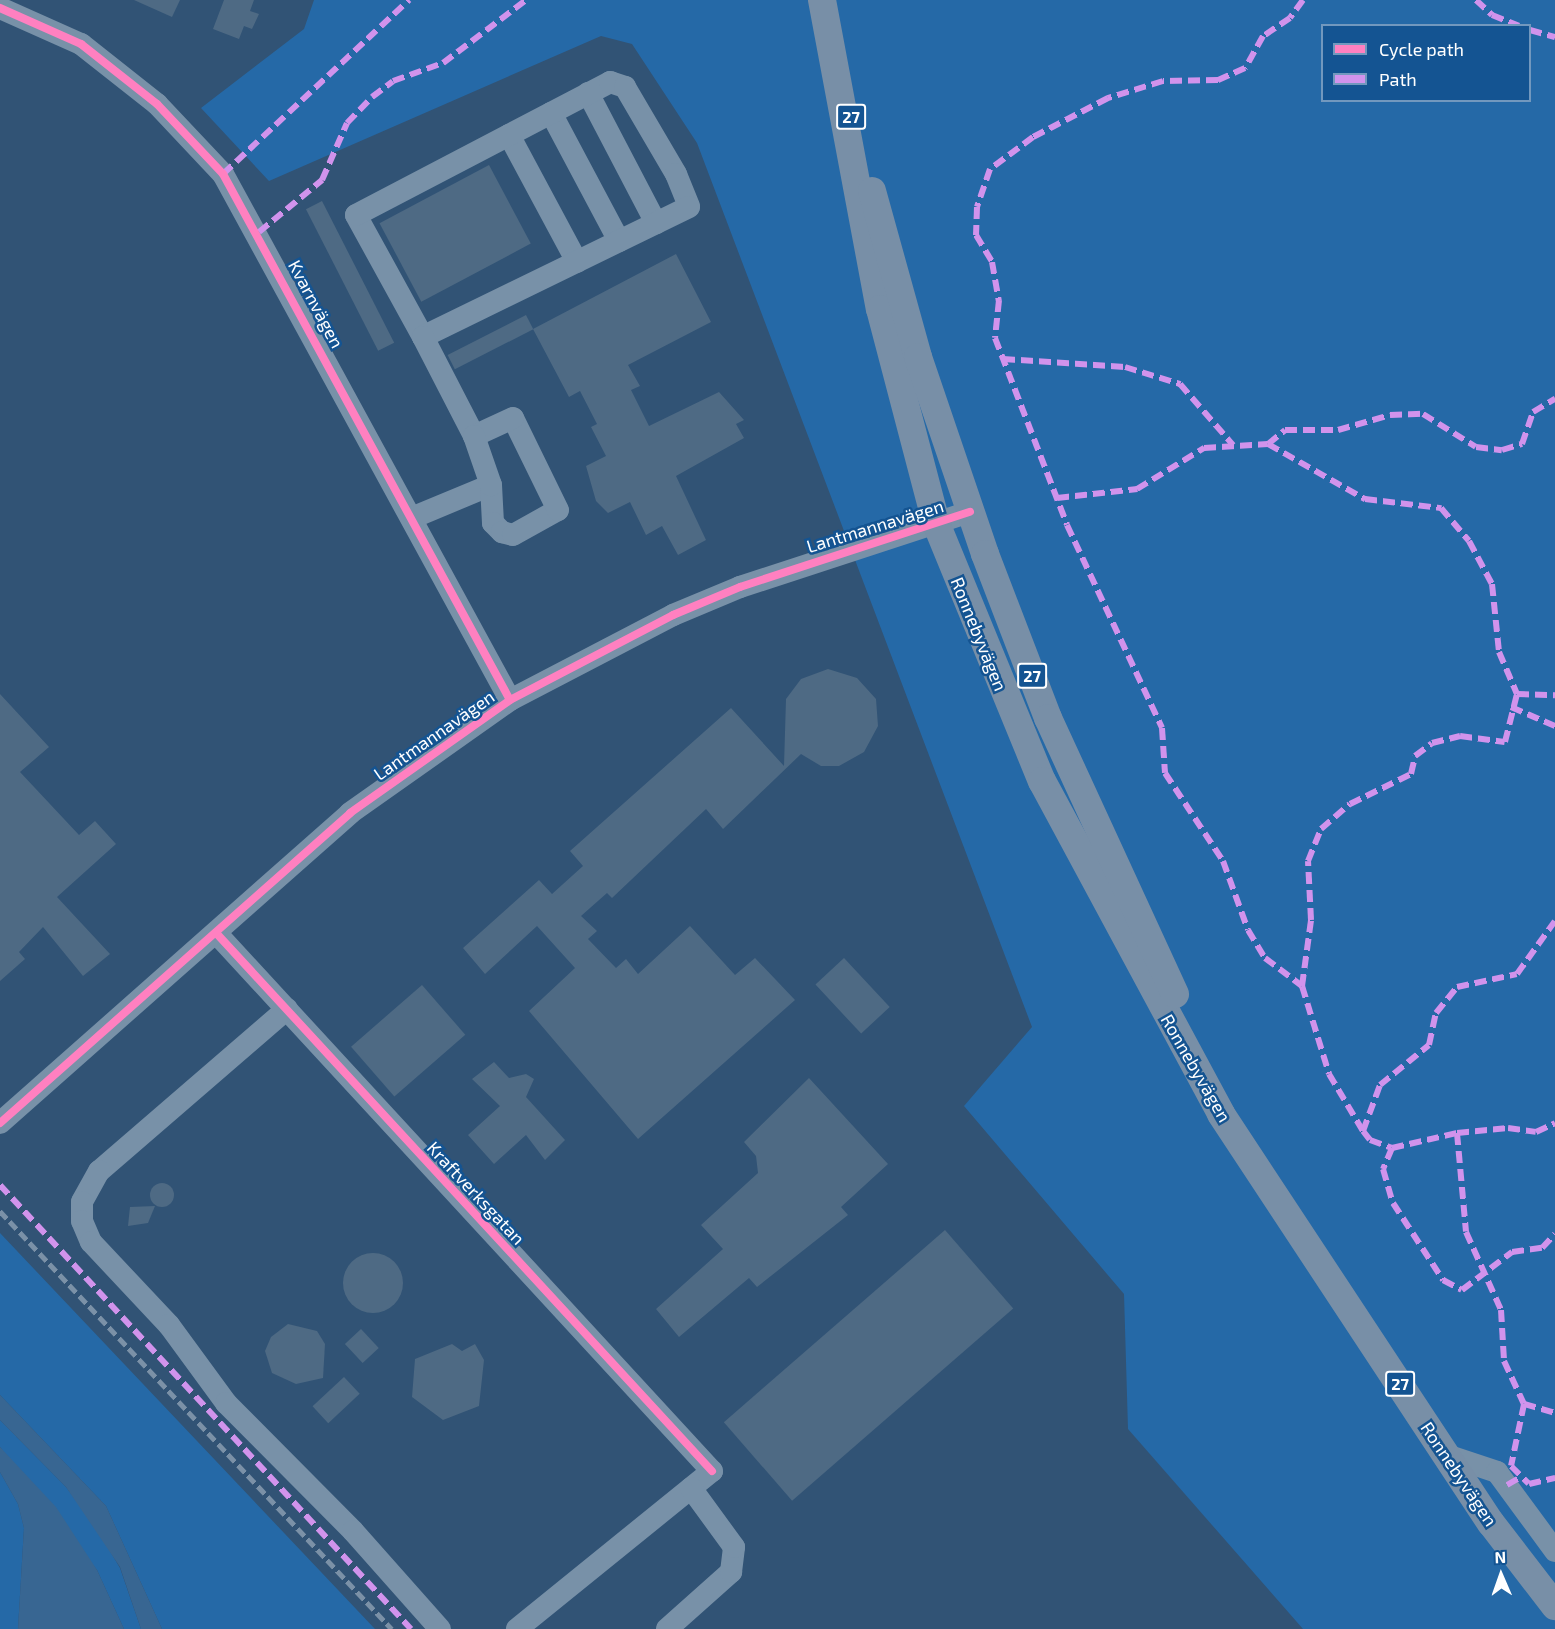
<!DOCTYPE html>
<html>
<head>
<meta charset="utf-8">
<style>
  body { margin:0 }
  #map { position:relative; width:1555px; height:1629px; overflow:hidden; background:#315375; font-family:"Exo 2",sans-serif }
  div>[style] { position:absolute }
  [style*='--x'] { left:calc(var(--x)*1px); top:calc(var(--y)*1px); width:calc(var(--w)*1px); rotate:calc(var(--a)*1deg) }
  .green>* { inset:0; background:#2569a7 }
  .water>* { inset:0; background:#386692 }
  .building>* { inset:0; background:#4e6a84; transform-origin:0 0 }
  .round { border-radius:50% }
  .minor>* { height:22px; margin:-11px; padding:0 11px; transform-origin:11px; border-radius:11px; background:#7891a8 }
  .major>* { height:28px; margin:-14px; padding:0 14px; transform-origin:14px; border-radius:14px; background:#788fa7 }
  .rail>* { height:4.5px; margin-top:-2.25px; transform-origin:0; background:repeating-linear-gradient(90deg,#7b91a7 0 10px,transparent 0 14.5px) }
  .quiet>* { height:6px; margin-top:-3px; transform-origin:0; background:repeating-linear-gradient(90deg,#d193ec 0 12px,transparent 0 18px) }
  .cycleway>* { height:8px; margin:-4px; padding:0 4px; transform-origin:4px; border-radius:4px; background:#ff80c0 }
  span { translate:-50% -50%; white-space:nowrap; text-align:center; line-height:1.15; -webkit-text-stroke:5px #145492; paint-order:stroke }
  .shield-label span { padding:2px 4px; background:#145492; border:2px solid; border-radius:4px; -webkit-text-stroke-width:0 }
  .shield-label { font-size:16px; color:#fff; font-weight:700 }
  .street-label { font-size:18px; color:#fff }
  .legend { position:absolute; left:1321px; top:24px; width:210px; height:78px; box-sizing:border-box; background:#145492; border:2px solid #7298be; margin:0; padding:8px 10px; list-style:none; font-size:18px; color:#fff }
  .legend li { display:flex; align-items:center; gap:12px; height:30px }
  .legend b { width:30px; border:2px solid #7298be }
  .north { position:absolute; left:1471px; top:1545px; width:60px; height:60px; -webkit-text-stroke:4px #145492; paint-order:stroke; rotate:358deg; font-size:16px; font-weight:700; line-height:24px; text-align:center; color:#fff }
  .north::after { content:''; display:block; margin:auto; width:21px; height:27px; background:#fff; clip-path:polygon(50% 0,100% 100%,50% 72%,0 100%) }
</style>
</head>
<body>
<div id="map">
  <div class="green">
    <div style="clip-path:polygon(evenodd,314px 0,1555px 0,1555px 1629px,1303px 1629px,1128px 1429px,1124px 1294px,964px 1106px,1032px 1027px,697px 143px,632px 44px,601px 36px,269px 181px,201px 108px,304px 29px,314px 0,1322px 26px,1530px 26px,1530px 100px,1322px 100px,1322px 26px)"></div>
    <div style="clip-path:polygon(0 1233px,375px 1629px,162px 1629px,106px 1506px,0 1395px)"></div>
    <div style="clip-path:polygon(0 1420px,66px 1487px,95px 1526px,120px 1568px,141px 1629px,124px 1629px,97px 1570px,0 1447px)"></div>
    <div style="clip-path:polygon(0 1472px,18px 1504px,24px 1528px,18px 1629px,0 1629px)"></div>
  </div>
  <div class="water">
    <div style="clip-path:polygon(0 1395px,106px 1506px,162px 1629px,141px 1629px,120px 1567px,66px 1487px,0 1420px)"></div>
    <div style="clip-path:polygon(0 1447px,56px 1507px,97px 1570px,124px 1629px,18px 1629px,24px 1528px,18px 1504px,0 1472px)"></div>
  </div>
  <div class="building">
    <div style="clip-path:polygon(134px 0,180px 0,172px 17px)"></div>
    <div style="clip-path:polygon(224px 0,254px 0,250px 11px,259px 14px,252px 29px,244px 26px,239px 39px,213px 29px)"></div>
    <div style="left:489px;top:165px;width:89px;height:124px;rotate:62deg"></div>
    <div style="left:322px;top:201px;width:159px;height:18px;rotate:63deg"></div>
    <div style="clip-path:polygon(676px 254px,711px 322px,628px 365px,640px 386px,631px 390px,649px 426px,719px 392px,744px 420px,736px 424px,744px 438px,676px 476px,706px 540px,678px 555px,662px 526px,646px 535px,630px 502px,608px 513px,596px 501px,586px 466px,606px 456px,591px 427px,597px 424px,580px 391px,569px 397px,533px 329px)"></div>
    <div style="left:526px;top:315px;width:16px;height:88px;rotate:63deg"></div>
    <div style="clip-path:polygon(828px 669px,857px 678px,876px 699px,878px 726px,864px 752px,839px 766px,821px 766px,801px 754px,723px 829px,706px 809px,612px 898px,607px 893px,581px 916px,597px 931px,588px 939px,616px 968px,626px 959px,638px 974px,690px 926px,735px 975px,755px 958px,795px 1000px,638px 1139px,529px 1011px,575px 968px,537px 926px,485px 974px,463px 948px,539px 880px,552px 894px,583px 866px,570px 851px,731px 708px,784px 766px,786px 699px,801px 679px)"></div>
    <div style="clip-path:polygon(0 694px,49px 747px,20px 772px,79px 835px,95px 821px,116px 844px,57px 897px,110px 954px,83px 976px,43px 927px,19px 952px,25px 959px,0 981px)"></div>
    <div style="left:844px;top:958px;width:67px;height:39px;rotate:47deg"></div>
    <div style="left:422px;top:985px;width:66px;height:94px;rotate:49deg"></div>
    <div style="clip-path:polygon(494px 1062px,509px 1078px,526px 1074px,534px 1079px,526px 1097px,565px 1140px,545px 1160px,526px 1135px,494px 1164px,468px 1135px,500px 1106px,472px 1079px)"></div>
    <div style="clip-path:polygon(809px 1078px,888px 1164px,841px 1207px,848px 1215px,757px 1287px,749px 1278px,679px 1337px,656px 1309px,723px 1249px,701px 1225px,758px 1173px,756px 1156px,744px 1142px)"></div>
    <div class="round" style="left:150px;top:1183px;width:24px;height:24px"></div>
    <div style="clip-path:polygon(155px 1206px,148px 1223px,128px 1226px,130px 1207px)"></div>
    <div style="left:945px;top:1230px;width:104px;height:293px;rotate:49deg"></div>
    <div class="round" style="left:343px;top:1253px;width:60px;height:60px"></div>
    <div style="clip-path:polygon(288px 1324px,317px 1331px,325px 1344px,323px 1378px,296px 1384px,272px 1373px,265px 1351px,271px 1337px)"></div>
    <div style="left:361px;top:1329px;width:26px;height:22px;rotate:47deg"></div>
    <div style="clip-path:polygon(452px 1344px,462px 1351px,475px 1344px,484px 1360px,479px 1406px,443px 1420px,412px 1397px,415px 1359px)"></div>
    <div style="left:344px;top:1377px;width:23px;height:43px;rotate:47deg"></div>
  </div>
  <div class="minor">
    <div style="--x:0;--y:8;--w:89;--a:24"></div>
    <div style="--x:81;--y:44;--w:97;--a:38.3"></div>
    <div style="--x:157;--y:104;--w:96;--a:46.7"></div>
    <div style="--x:223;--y:174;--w:599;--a:61.38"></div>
    <div style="--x:588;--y:93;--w:147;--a:62.4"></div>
    <div style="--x:551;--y:113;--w:145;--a:62"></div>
    <div style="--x:509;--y:135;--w:144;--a:61.8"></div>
    <div style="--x:423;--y:337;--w:139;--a:-118.8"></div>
    <div style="--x:356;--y:215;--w:287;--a:-27.6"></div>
    <div style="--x:610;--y:82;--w:16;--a:18"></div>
    <div style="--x:625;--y:87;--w:101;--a:59.6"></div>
    <div style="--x:676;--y:174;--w:35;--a:68"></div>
    <div style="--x:689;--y:207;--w:296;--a:154"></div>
    <div style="--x:423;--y:337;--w:111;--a:62.7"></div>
    <div style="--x:414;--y:517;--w:83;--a:-22.6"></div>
    <div style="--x:491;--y:485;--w:38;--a:87"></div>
    <div style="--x:493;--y:523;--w:13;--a:45"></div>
    <div style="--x:502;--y:532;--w:11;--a:15"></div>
    <div style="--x:513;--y:535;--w:51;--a:-29.1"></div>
    <div style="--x:558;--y:510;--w:102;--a:-116.1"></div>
    <div style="--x:513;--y:418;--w:43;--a:155.2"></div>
    <div style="--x:474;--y:436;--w:52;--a:70.9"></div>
    <div style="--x:218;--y:935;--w:729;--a:47.34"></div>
    <div style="--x:712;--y:1471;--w:251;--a:141"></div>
    <div style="--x:287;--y:1009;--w:248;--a:139.2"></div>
    <div style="--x:99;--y:1171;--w:35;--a:119"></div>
    <div style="--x:82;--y:1202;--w:19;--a:90"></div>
    <div style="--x:82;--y:1221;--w:23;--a:67"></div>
    <div style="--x:91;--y:1242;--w:114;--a:46.8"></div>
    <div style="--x:169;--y:1325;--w:97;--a:53.8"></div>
    <div style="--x:226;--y:1403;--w:180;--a:45.2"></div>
    <div style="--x:353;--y:1531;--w:131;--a:48.4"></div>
    <div style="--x:0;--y:1123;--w:468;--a:-41.5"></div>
    <div style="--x:350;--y:813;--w:196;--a:-35.2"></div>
    <div style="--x:510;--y:700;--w:184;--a:-27.5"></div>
    <div style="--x:673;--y:615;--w:73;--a:-22.7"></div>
    <div style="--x:740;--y:587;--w:242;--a:-18.1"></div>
    <div style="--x:1446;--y:1455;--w:54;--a:18.4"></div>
    <div style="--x:1497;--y:1472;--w:98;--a:53.7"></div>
    <div style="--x:667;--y:1629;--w:86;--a:-41.7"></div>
    <div style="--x:731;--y:1572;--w:25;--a:-83"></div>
    <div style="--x:734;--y:1547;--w:73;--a:-126.1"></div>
  </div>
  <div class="major">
    <div style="--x:822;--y:0;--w:314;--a:79.4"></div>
    <div style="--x:880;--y:309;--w:221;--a:75.3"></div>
    <div style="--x:936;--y:523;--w:279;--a:67.7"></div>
    <div style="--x:1042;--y:781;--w:378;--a:61.7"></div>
    <div style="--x:1221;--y:1114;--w:490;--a:56.6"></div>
    <div style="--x:1491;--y:1523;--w:105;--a:52.4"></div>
    <div style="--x:872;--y:191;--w:172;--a:74.5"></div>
    <div style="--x:918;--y:357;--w:208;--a:71.2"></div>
    <div style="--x:985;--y:554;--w:176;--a:69"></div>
    <div style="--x:1048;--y:718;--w:304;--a:65.3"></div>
  </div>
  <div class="rail">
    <div style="--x:0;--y:1211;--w:573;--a:46.84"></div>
  </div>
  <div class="quiet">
    <div style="--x:1303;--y:0;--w:22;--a:126"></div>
    <div style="--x:1290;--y:18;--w:32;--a:146"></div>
    <div style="--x:1263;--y:36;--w:37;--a:119"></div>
    <div style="--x:1245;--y:68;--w:30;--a:156"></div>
    <div style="--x:1218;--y:80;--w:55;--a:179"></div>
    <div style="--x:1163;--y:81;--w:58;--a:162.8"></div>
    <div style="--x:1108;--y:98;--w:85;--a:152.5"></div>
    <div style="--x:1033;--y:137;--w:54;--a:143.3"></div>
    <div style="--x:990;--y:169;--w:40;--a:108.9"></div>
    <div style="--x:977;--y:207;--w:28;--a:92"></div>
    <div style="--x:976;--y:235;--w:31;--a:59"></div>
    <div style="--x:992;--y:262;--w:39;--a:80"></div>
    <div style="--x:999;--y:300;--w:38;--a:96"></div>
    <div style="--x:995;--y:338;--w:200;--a:68.9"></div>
    <div style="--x:1067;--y:525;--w:224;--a:64.9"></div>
    <div style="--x:1162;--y:728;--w:45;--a:86.2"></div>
    <div style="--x:1165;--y:773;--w:105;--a:56.6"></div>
    <div style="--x:1223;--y:861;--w:73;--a:70.1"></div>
    <div style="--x:1248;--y:930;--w:33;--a:59"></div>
    <div style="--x:1265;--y:958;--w:46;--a:37.1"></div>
    <div style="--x:1302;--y:986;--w:92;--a:72.9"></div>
    <div style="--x:1329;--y:1074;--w:66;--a:59.2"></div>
    <div style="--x:1363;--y:1131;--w:11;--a:52"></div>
    <div style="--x:1370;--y:1140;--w:23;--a:20"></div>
    <div style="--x:1392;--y:1148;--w:67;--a:-13"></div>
    <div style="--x:1457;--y:1133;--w:51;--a:-5.6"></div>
    <div style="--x:1508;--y:1128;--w:28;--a:8"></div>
    <div style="--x:1536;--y:1132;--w:21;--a:-25"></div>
    <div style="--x:1476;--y:0;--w:22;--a:43"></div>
    <div style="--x:1492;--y:15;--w:29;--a:22"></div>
    <div style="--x:1530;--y:30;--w:26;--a:16"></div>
    <div style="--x:223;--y:174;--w:255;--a:-43.1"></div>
    <div style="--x:259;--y:232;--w:82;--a:-39.5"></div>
    <div style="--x:322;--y:180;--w:62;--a:-66.3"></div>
    <div style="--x:347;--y:123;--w:36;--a:-46"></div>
    <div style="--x:372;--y:97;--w:26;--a:-37"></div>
    <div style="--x:393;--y:81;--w:53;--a:-19.8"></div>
    <div style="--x:443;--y:63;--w:104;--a:-37.2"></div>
    <div style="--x:1003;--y:359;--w:122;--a:3.8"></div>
    <div style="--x:1125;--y:367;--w:58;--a:17.2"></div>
    <div style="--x:1180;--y:384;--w:81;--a:49"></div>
    <div style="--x:1268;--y:444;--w:112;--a:29.6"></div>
    <div style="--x:1365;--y:499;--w:77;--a:6.8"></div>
    <div style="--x:1441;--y:508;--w:43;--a:49.7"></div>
    <div style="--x:1469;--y:541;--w:49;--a:61.9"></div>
    <div style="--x:1492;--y:584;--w:68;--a:84.1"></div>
    <div style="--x:1499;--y:652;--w:46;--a:66.8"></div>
    <div style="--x:1517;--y:694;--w:38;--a:2"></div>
    <div style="--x:1057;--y:498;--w:81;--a:-6.4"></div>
    <div style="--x:1137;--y:489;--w:79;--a:-31.5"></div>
    <div style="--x:1204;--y:448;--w:64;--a:-3.6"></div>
    <div style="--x:1268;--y:444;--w:22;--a:-39"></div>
    <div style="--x:1285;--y:430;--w:53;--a:0"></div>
    <div style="--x:1338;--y:430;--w:54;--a:-16.1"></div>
    <div style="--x:1390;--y:415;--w:33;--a:-2"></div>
    <div style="--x:1423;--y:414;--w:62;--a:31.9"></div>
    <div style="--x:1476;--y:447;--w:26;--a:7"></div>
    <div style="--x:1502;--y:450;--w:21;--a:-17"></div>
    <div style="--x:1522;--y:444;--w:34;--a:-71"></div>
    <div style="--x:1533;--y:412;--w:26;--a:-31"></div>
    <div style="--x:1511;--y:707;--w:48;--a:23.4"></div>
    <div style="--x:1302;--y:986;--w:67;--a:-82.2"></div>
    <div style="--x:1311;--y:920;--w:59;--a:-92.9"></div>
    <div style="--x:1308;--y:861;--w:35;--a:-68"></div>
    <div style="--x:1321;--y:829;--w:38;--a:-41"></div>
    <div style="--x:1350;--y:804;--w:68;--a:-26.2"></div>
    <div style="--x:1411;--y:774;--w:18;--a:-77"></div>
    <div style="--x:1415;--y:756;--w:21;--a:-37"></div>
    <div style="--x:1432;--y:743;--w:29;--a:-14"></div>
    <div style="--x:1460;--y:736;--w:45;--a:7.6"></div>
    <div style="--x:1505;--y:742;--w:49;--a:-76"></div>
    <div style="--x:1363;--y:1131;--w:49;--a:-69.7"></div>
    <div style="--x:1380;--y:1085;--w:63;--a:-39.2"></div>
    <div style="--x:1429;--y:1045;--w:33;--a:-78"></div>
    <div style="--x:1436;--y:1013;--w:33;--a:-51"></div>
    <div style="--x:1457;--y:987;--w:61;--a:-12.2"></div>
    <div style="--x:1517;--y:974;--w:65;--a:-54.4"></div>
    <div style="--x:1457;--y:1133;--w:99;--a:84.8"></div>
    <div style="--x:1466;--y:1232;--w:85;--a:65.8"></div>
    <div style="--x:1501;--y:1310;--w:51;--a:86.6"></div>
    <div style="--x:1504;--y:1361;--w:47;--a:65.1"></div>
    <div style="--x:1524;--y:1404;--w:32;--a:16"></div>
    <div style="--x:1392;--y:1148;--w:23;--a:113"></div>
    <div style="--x:1383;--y:1169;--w:35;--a:74"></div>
    <div style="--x:1393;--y:1203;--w:92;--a:57"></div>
    <div style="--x:1443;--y:1280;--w:21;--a:28"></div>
    <div style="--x:1462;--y:1290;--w:63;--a:-37.2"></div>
    <div style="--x:1512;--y:1252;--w:30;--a:-8"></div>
    <div style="--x:1542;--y:1248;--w:19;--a:-47"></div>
    <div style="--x:0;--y:1185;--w:605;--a:47.21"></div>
    <div style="--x:1524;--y:1404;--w:63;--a:101.8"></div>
    <div style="--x:1511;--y:1466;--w:25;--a:45"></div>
    <div style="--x:1529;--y:1484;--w:27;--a:-13"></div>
    <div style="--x:1507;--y:1485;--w:14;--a:-30"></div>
  </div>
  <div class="cycleway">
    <div style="--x:0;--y:8;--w:89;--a:24"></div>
    <div style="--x:81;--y:44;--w:97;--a:38.3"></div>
    <div style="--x:157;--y:104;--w:96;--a:46.7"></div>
    <div style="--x:223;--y:174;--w:599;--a:61.38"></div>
    <div style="--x:218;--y:935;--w:729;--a:47.34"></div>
    <div style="--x:0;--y:1123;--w:468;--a:-41.5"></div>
    <div style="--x:350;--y:813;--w:196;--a:-35.2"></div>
    <div style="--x:510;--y:700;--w:184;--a:-27.5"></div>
    <div style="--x:673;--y:615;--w:73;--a:-22.7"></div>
    <div style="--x:740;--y:587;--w:242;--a:-18.1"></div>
  </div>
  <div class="shield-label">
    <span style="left:851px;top:117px">27</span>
    <span style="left:1032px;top:676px">27</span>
    <span style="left:1400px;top:1384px">27</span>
  </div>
  <div class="street-label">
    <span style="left:316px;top:304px;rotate:62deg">Kvarnvägen</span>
    <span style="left:875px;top:526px;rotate:-17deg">Lantmannavägen</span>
    <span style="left:979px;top:634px;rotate:68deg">Ronnebyvägen</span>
    <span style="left:434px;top:735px;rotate:-35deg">Lantmannavägen</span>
    <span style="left:1196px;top:1068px;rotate:60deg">Ronnebyvägen</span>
    <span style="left:476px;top:1193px;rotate:47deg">Kraftverksgatan</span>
    <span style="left:1459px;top:1474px;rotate:56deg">Ronnebyvägen</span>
  </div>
  <ul class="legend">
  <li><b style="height:8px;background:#ff80c0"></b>Cycle path</li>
  <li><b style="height:8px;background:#d193ec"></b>Path</li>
  </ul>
  <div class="north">N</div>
</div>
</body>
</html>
